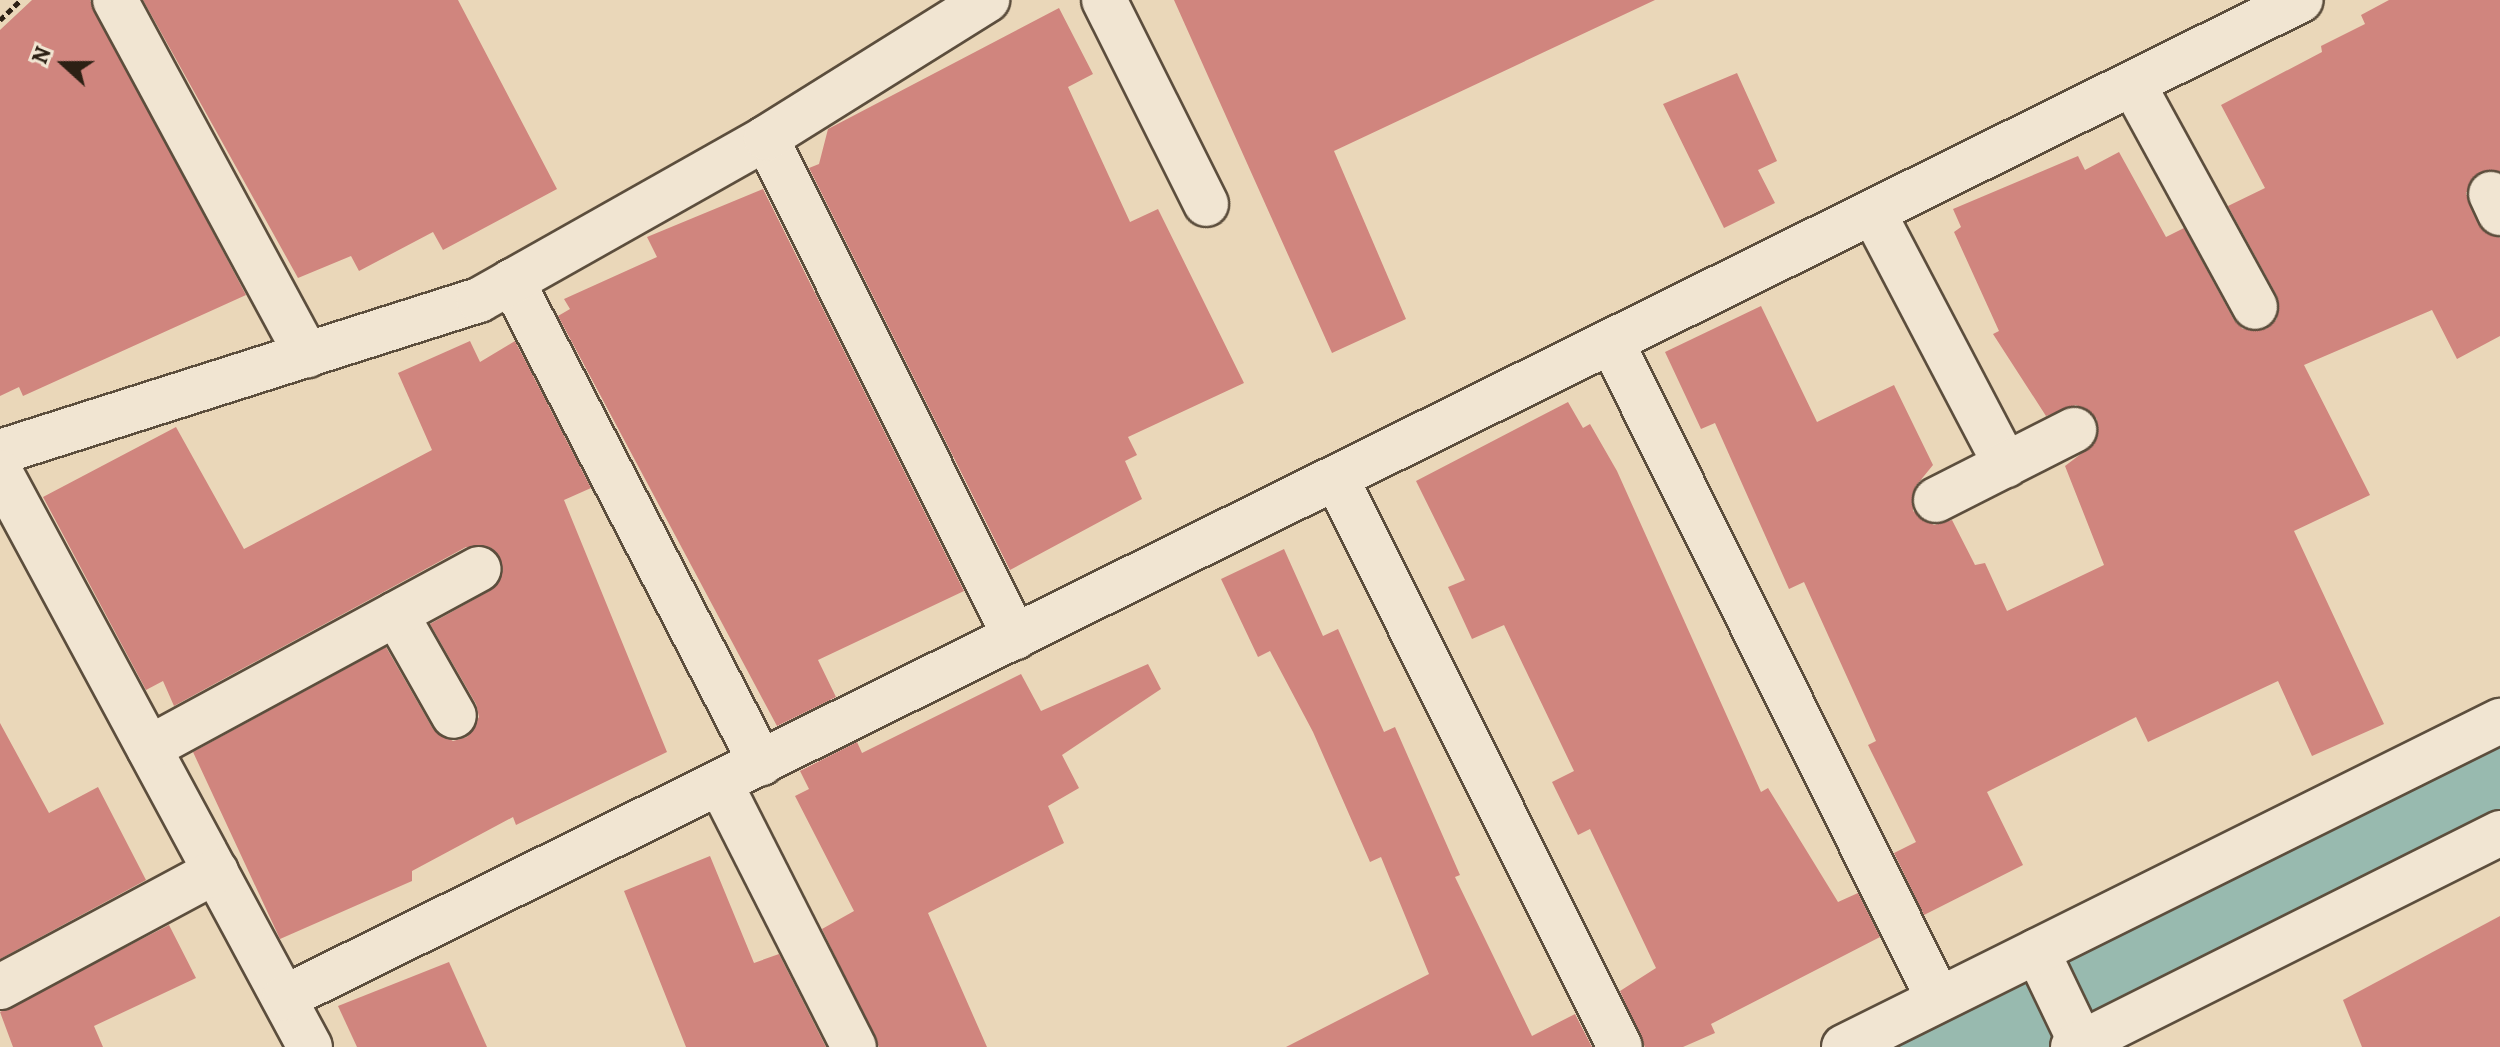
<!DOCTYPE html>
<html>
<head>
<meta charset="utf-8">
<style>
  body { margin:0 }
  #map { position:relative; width:2500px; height:1047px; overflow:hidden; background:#ead7b9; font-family:Alegreya,serif }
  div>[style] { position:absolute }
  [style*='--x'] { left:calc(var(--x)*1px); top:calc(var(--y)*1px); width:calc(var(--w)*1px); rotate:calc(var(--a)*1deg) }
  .river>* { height:120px; margin:-60px; padding:0 60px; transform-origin:60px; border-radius:60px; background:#98baaf }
  .building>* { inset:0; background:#d0857e }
  .path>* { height:5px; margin-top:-2.5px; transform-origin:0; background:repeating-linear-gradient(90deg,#2c2014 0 6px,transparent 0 10px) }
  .roads { filter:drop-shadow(2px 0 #5c4e3d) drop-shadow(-2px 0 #5c4e3d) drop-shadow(0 2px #5c4e3d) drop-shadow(0 -2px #5c4e3d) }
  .minor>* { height:44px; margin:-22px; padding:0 22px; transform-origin:22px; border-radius:22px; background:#f1e5d2 }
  span { translate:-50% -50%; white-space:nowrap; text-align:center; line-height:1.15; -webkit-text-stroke:6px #f1e5d2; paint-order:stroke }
  .north { position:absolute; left:24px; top:24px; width:80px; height:80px; -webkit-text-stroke:6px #f1e5d2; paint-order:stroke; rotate:291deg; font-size:22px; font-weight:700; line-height:32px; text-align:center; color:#2c2014 }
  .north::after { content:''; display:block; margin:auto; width:28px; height:36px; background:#2c2014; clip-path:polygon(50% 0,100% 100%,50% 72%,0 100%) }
</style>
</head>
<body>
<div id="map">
  <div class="river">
    <div style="--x:1959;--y:1047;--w:603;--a:-26.27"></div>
  </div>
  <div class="building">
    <div style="clip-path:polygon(32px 0,90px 0,246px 295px,23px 396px,19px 387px,0 396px,0 30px)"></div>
    <div style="clip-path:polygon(143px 0,458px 0,557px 189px,443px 250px,433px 232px,359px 271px,351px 256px,298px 278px)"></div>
    <div style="clip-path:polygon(1174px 0,1655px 0,1334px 151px,1406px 319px,1332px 353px)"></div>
    <div style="clip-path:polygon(2389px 0,2500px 0,2500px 171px,2480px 172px,2466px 193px,2478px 224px,2500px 238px,2500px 336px,2457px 359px,2432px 310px,2304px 365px,2370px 495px,2294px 531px,2384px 724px,2312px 756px,2278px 681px,2148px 742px,2136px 717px,1987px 792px,2023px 865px,1924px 915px,1894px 853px,1916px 842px,1868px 745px,1876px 741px,1804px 582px,1789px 589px,1715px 423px,1701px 429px,1665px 352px,1761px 306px,1817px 422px,1894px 385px,1933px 465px,1915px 487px,1913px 511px,1934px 525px,1952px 520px,1975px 565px,1985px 563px,2007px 611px,2104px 565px,2065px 466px,2094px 444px,2097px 419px,2076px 405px,2046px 416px,1993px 334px,1999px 331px,1954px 232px,1961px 227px,1953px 209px,2078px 156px,2085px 170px,2119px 152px,2166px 237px,2184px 228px,2234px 320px,2243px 329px,2266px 329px,2277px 319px,2277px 296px,2228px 206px,2265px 188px,2221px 105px,2322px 52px,2321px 46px,2365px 24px,2361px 15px)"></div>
    <div style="clip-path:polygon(1059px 8px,1093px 74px,1068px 87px,1130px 222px,1158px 209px,1244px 383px,1128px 437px,1137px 455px,1125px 461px,1142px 499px,1010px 570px,809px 168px,819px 164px,828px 129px)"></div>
    <div style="clip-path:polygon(1737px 73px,1777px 161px,1758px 170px,1775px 203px,1724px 228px,1663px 104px)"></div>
    <div style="clip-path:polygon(763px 189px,964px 591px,818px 660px,836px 697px,777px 726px,558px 316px,570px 309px,564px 299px,657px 257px,647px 237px)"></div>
    <div style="clip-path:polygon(470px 341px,480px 362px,515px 341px,591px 488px,564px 500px,667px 752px,516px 825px,513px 817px,412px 871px,412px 881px,280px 939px,193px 752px,386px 647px,433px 729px,453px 741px,467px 737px,479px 717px,476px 704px,430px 624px,491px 590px,503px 570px,500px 558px,490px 547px,466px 547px,174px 706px,163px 681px,146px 690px,43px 497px,176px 427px,244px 549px,432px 450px,398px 373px)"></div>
    <div style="clip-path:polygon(1568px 402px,1583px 428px,1590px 424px,1617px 471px,1761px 792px,1768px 788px,1838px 902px,1858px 893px,1880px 937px,1711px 1024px,1715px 1033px,1683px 1047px,1645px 1047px,1620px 991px,1656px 968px,1590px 829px,1578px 835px,1552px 782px,1574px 771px,1504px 625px,1472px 639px,1448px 587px,1465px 580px,1416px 481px)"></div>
    <div style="clip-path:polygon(1284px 549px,1323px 636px,1338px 629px,1384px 732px,1395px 727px,1460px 875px,1455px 877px,1532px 1036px,1575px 1014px,1592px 1047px,1286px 1047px,1429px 974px,1381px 857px,1370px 862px,1313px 732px,1270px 651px,1258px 657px,1221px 579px)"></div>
    <div style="clip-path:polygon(1148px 664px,1161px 689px,1062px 755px,1079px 788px,1048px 806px,1064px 843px,928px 913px,987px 1047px,879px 1047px,822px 929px,854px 911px,795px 796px,809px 789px,800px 771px,857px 742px,862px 753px,1021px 674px,1041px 711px)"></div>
    <div style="clip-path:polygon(0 723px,49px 813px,98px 787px,146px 880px,0 959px)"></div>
    <div style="clip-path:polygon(710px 856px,754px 963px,779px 954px,826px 1047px,686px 1047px,624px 891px)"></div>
    <div style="clip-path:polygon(2500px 916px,2500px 1047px,2362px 1047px,2343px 1000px)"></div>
    <div style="clip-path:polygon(169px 925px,196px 978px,94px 1026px,103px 1047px,13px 1047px,0 1012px)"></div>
    <div style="clip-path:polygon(449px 962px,487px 1047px,357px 1047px,338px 1006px)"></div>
  </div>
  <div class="path">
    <div style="--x:0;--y:20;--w:29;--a:-44"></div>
  </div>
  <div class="roads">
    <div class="minor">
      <div style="--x:115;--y:0;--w:404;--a:61.6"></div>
      <div style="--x:1104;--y:0;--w:228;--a:63.4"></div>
      <div style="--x:2133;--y:84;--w:254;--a:61.3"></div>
      <div style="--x:766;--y:138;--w:558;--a:63.48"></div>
      <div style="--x:2491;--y:194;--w:21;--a:65"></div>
      <div style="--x:1873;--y:212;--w:286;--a:62.3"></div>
      <div style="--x:512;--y:281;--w:543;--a:62.68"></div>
      <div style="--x:1611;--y:341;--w:734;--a:63.54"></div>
      <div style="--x:0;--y:452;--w:503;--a:-17.61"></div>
      <div style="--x:479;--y:300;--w:330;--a:-29.4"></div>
      <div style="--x:766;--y:138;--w:261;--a:-32"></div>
      <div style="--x:0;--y:472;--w:653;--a:61.67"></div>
      <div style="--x:1338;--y:482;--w:631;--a:63.48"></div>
      <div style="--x:1936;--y:500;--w:155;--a:-26.9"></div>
      <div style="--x:396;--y:614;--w:117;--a:60.4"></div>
      <div style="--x:149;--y:748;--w:375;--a:-28.5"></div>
      <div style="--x:720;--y:783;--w:296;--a:63.1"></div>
      <div style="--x:2037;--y:951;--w:102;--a:64.4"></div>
      <div style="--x:0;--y:987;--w:245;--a:-28.2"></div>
      <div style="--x:284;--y:998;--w:2250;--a:-26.33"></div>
      <div style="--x:1844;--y:1047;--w:733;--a:-26.43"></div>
      <div style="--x:2073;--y:1047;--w:478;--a:-26.6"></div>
    </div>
  </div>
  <div class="north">N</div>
</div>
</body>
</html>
